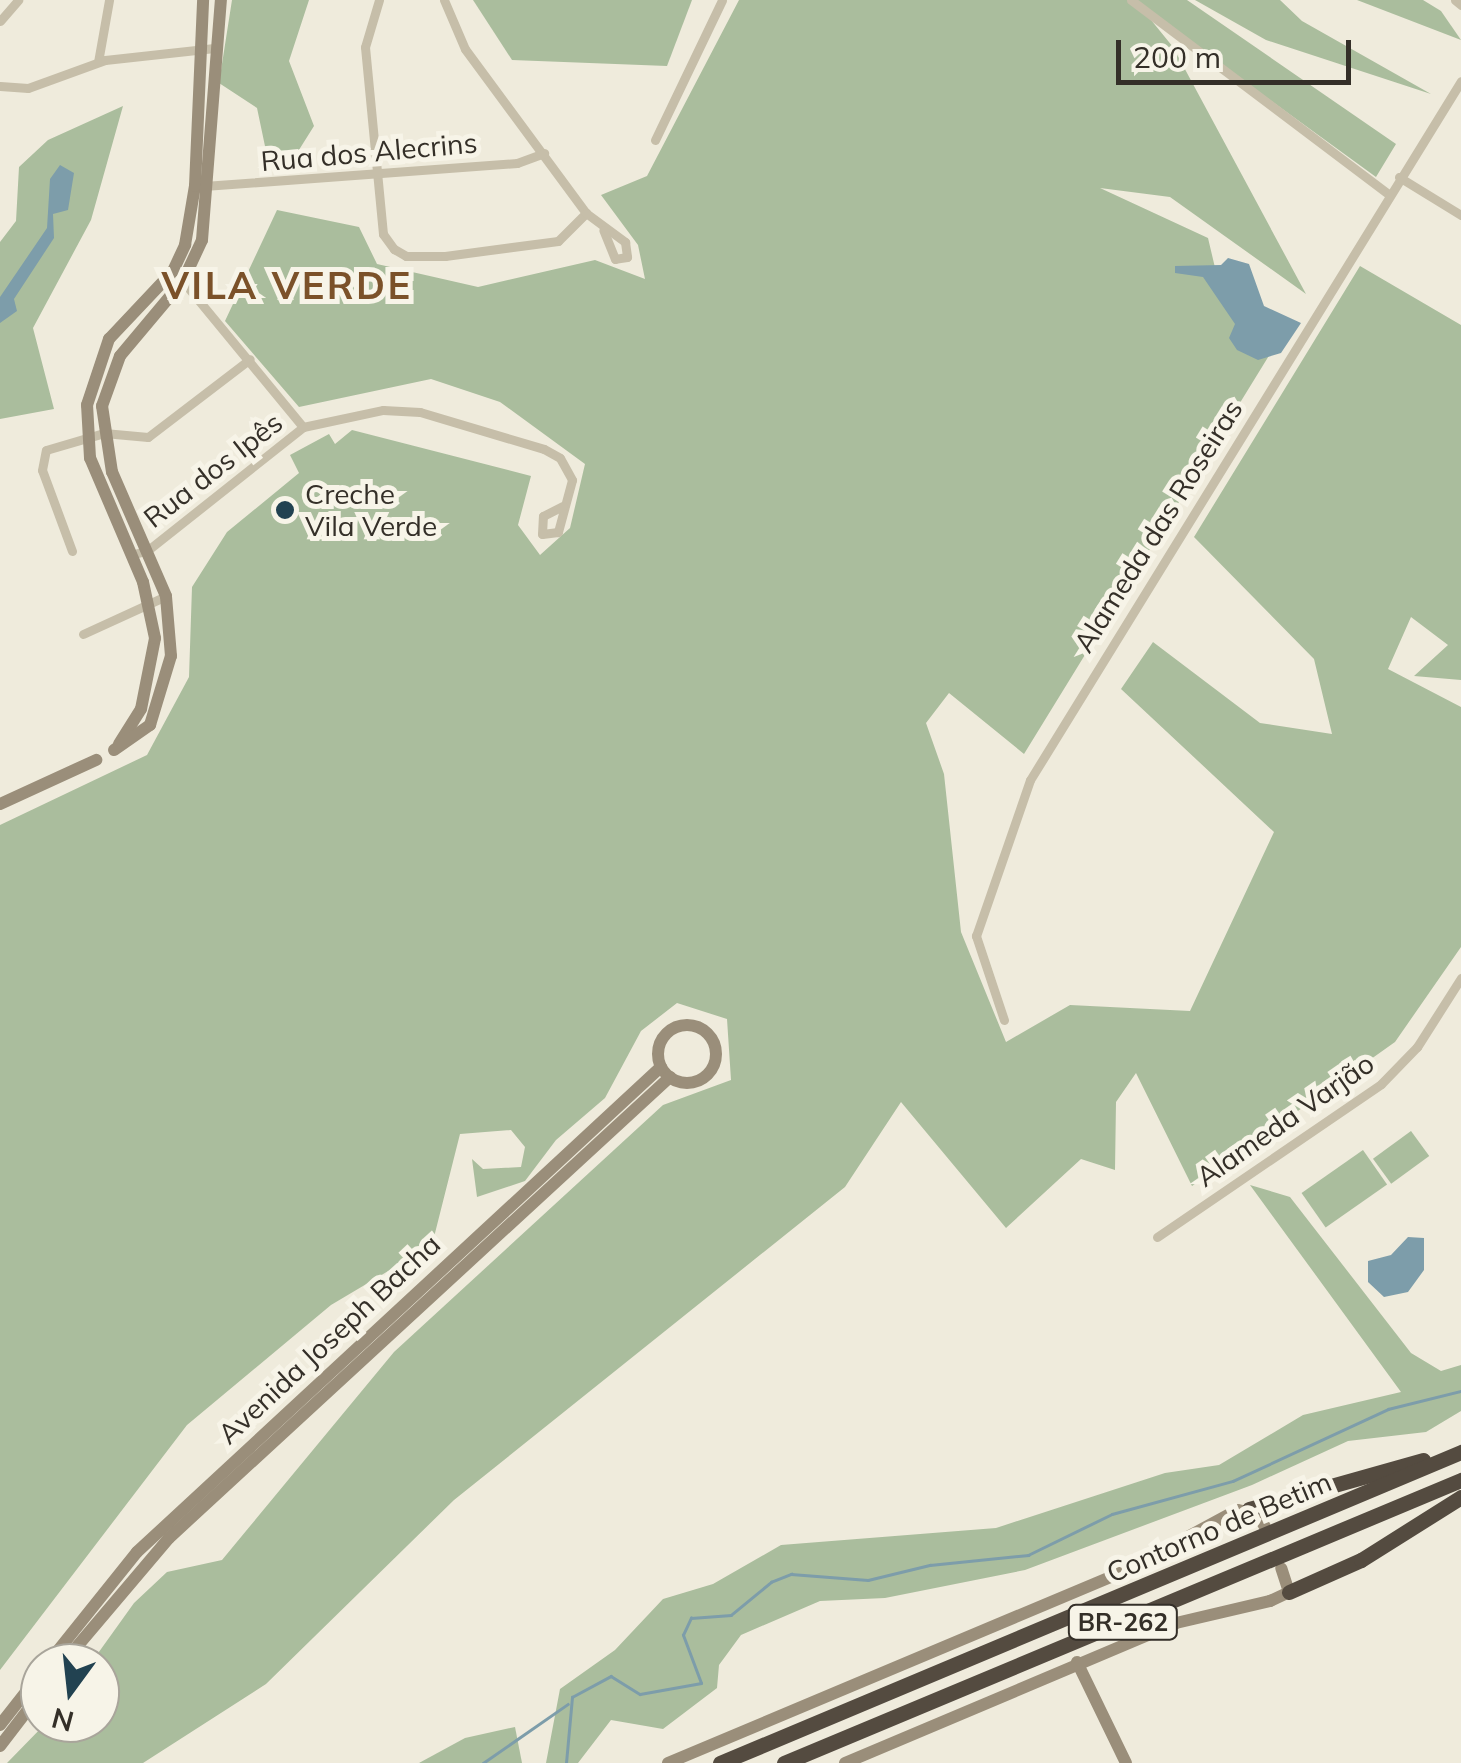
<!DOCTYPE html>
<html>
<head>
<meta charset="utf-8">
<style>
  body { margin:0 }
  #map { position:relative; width:1461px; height:1763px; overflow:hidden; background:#efebdc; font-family:Mulish,sans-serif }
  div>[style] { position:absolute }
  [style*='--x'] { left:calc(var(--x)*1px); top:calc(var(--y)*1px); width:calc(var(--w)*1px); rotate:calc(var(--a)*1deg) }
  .green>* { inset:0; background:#aabd9d; transform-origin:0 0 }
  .water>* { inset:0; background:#7d9daa }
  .stream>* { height:2.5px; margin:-1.25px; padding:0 1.25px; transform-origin:1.25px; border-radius:1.25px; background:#7d9daa }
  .street>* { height:9px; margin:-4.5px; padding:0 4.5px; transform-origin:4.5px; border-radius:4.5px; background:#c6bea9 }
  .secondary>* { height:12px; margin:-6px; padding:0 6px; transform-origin:6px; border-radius:6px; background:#9a8e7a }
  .secondary>.ring { margin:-6px; padding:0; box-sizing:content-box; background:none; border:12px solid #9a8e7a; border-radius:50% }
  .highway>* { height:15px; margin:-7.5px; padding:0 7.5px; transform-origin:7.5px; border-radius:7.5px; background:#544b40 }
  .dots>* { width:28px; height:28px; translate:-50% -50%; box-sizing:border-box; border:5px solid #f7f4e8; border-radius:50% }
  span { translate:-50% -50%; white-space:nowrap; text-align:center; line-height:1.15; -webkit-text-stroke:10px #f7f4e8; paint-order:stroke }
  .shield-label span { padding:2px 8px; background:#f7f4e8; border:2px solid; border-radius:8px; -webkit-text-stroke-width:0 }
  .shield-label { font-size:25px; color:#342f28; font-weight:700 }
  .street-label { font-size:28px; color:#342f28 }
  .poi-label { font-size:28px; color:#342f28 }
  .left { translate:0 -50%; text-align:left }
  .district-label { font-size:38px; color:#7b5129; font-weight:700; letter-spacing:2.5px }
  .north { position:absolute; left:20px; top:1643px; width:100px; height:100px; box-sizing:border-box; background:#f7f4e8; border:2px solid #a9a59b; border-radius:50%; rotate:195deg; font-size:28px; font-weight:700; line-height:40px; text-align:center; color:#342f28 }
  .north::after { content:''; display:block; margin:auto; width:35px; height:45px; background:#224251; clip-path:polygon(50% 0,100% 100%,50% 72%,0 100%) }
  .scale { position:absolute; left:1116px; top:40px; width:235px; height:45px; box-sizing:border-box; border:5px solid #342f28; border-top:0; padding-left:12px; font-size:30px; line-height:35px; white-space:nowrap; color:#342f28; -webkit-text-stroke:8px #f7f4e8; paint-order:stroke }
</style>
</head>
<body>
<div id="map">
  <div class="green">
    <div style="clip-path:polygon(232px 0,309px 0,289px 61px,314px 126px,292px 161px,270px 170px,257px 108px,219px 83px)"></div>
    <div style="clip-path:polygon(473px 0,692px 0,667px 66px,512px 60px)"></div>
    <div style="clip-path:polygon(739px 0,1187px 0,1396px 144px,1376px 177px,1138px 4px,1173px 47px,1306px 294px,1170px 197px,1100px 188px,1208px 238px,1221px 293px,1273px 349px,1024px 754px,949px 693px,926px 723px,944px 774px,961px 932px,1006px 1042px,1070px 1005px,1190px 1011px,1274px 832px,1121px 689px,1153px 642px,1260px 723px,1332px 734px,1314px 659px,1194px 537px,1360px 266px,1461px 325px,1461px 680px,1414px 676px,1448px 645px,1411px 617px,1388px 669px,1461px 707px,1461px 947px,1395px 1042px,1192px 1186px,1136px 1073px,1116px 1102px,1115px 1170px,1081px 1159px,1006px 1228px,901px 1102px,845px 1187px,454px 1500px,266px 1684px,143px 1763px,7px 1763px,46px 1723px,100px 1723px,100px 1663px,91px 1663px,134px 1603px,167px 1572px,222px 1560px,394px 1352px,663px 1105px,731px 1080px,727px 1019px,677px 1003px,641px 1031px,605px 1098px,556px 1140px,525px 1181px,477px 1197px,472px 1159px,483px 1169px,521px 1167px,525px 1147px,511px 1130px,460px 1134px,432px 1245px,331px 1305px,187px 1425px,0 1670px,0 825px,147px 755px,189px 677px,192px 587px,227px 532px,299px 473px,290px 455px,329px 434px,335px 444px,352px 430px,531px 476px,518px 525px,540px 555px,570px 528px,585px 464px,500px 402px,431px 379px,299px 407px,225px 321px,277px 210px,359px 227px,377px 264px,478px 287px,595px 260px,645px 279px,638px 245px,601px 195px,647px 176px)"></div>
    <div style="clip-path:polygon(1195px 0,1280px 0,1302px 21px,1431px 94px,1266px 40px)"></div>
    <div style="clip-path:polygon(1357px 0,1423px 0,1441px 11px,1461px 40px)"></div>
    <div style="clip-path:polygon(123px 106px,91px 220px,33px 328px,54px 409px,0 419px,0 242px,16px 221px,19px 167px,48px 140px)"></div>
    <div style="left:1411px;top:1131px;width:31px;height:47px;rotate:54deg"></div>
    <div style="left:1363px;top:1150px;width:42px;height:75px;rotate:55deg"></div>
    <div style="clip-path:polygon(1250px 1185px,1290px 1197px,1411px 1353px,1441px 1371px,1461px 1365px,1461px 1411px,1426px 1432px,1348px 1441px,1252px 1485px,1025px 1570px,885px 1598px,820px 1601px,741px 1635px,719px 1665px,717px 1688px,663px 1729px,611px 1720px,578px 1763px,546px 1763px,560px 1689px,615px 1650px,663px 1599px,713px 1584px,781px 1545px,996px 1528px,1165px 1473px,1219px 1465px,1303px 1415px,1401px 1392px)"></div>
    <div style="clip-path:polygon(515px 1727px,522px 1763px,419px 1763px,465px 1738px)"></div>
  </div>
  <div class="water">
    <div style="clip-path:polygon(60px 165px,74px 173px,68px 210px,53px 214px,54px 238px,14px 299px,17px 311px,0 323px,0 297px,47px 228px,50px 179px)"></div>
    <div style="clip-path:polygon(1228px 258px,1249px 264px,1264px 306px,1301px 323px,1281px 353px,1258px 360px,1237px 350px,1229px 338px,1235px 324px,1203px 277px,1175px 273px,1175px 266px,1221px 265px)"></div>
    <div style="clip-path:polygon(1408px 1237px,1424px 1238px,1424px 1270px,1408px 1292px,1384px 1297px,1368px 1282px,1368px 1261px,1391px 1255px)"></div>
  </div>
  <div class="stream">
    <div style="--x:483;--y:1763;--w:103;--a:-34.8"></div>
    <div style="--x:566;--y:1763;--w:66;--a:-84.8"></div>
    <div style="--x:572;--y:1697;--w:44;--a:-28.3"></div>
    <div style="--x:611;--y:1676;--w:34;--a:32"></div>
    <div style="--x:640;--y:1694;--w:62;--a:-10.2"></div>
    <div style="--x:701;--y:1683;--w:51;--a:-110.6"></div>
    <div style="--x:683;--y:1635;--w:19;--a:-65"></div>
    <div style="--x:691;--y:1618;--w:40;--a:-4.3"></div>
    <div style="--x:731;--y:1615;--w:52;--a:-39.5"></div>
    <div style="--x:771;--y:1582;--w:22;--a:-22"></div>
    <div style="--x:791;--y:1574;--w:77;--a:4.5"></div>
    <div style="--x:868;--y:1580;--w:64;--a:-13.6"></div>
    <div style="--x:930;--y:1565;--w:99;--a:-5.8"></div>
    <div style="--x:1028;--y:1555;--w:93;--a:-26"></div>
    <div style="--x:1112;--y:1514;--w:125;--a:-15.3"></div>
    <div style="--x:1233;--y:1481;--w:171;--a:-24.9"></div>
    <div style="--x:1388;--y:1409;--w:75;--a:-13.9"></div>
  </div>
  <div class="street">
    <div style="--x:379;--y:0;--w:49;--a:106.6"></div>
    <div style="--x:365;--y:47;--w:188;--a:84.5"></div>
    <div style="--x:383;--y:234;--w:19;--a:54"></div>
    <div style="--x:394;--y:249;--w:14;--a:30"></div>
    <div style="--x:406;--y:256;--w:39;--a:0"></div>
    <div style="--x:445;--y:256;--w:114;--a:-7.6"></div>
    <div style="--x:558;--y:241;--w:40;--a:-45"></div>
    <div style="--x:444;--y:0;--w:53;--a:66.8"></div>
    <div style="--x:465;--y:49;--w:204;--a:53.6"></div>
    <div style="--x:586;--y:213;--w:49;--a:36.6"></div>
    <div style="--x:625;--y:242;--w:15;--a:82"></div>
    <div style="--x:627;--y:257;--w:12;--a:171"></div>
    <div style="--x:615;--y:259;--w:31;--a:-112"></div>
    <div style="--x:1131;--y:0;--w:322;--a:37"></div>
    <div style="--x:1455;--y:0;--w:8;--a:40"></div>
    <div style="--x:0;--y:21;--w:28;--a:-49"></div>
    <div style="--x:98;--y:62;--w:63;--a:-79.9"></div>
    <div style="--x:0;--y:86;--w:28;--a:4"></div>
    <div style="--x:28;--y:88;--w:82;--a:-20"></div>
    <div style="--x:105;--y:60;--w:110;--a:-6.3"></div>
    <div style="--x:655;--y:140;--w:155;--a:-64.4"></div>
    <div style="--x:1399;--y:177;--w:73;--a:31.5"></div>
    <div style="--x:204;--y:186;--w:314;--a:-4.2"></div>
    <div style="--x:517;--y:163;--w:29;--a:-20"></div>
    <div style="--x:181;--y:279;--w:192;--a:50.5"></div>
    <div style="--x:72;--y:551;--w:86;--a:-110.3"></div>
    <div style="--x:42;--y:470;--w:20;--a:-79"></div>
    <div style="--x:46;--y:450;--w:60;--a:-16.3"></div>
    <div style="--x:104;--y:433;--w:44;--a:5.2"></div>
    <div style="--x:148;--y:437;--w:128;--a:-37.4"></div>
    <div style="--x:131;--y:555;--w:18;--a:-16"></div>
    <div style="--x:148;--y:550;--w:198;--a:-38.4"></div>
    <div style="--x:303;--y:427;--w:82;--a:-12"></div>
    <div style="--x:383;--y:410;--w:37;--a:3"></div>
    <div style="--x:420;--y:412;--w:129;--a:16.6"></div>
    <div style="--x:544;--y:449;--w:18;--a:29"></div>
    <div style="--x:560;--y:458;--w:25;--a:61"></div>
    <div style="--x:572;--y:480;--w:54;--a:105.1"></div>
    <div style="--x:558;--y:532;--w:16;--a:173"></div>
    <div style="--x:542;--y:534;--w:18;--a:-87"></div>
    <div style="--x:543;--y:516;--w:22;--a:-27"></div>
    <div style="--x:83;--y:634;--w:91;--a:-24.6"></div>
    <div style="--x:1004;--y:1020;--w:89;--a:-108.4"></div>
    <div style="--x:976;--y:936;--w:165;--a:-70.9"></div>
    <div style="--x:1030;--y:780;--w:821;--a:-58.34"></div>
    <div style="--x:1157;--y:1237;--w:271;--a:-34.3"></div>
    <div style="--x:1381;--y:1084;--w:52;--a:-45.8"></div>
    <div style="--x:1417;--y:1047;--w:82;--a:-57.5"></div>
  </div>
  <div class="secondary">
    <div style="--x:119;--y:744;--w:41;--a:-57.8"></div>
    <div style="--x:141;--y:709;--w:72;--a:-78.8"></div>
    <div style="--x:155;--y:638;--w:57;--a:-102.1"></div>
    <div style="--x:143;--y:582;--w:135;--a:-113.1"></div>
    <div style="--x:90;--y:458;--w:53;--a:-93.2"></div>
    <div style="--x:87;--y:405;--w:70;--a:-71.6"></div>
    <div style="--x:109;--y:339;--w:93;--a:-46.7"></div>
    <div style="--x:173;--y:271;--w:29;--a:-65"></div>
    <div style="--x:185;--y:245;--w:60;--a:-80.4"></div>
    <div style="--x:195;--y:186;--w:186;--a:-87.5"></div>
    <div style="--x:114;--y:750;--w:44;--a:-34.8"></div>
    <div style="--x:150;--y:725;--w:72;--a:-73.1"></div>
    <div style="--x:171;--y:656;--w:60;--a:-94.8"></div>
    <div style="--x:166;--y:596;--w:135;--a:-113.5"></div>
    <div style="--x:112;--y:472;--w:67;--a:-98.6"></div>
    <div style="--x:102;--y:406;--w:53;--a:-70.2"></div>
    <div style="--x:120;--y:356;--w:98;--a:-50"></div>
    <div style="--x:183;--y:281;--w:45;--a:-65.1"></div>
    <div style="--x:202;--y:240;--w:241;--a:-85.5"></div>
    <div style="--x:0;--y:804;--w:106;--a:-24.6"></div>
    <div class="ring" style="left:658px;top:1025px;width:46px;height:46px"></div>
    <div style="--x:1077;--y:1662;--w:112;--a:64.1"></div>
    <div style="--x:48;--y:1663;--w:142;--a:-51.3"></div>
    <div style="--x:137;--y:1552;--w:714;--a:-42.79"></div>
    <div style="--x:63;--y:1663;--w:164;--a:-49.7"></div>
    <div style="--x:169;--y:1538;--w:681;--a:-42.62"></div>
    <div style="--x:0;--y:1725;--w:65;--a:-51.9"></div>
    <div style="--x:0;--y:1746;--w:66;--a:-52.4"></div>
    <div style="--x:668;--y:1763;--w:493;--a:-22.8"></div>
    <div style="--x:1123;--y:1572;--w:130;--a:-28.5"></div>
    <div style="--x:1237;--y:1510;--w:20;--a:11"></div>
    <div style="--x:1257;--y:1514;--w:15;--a:58"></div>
    <div style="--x:845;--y:1763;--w:359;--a:-22.9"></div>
    <div style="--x:1176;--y:1623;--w:97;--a:-13.2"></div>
    <div style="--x:1270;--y:1601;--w:21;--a:-25"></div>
    <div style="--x:1289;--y:1592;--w:25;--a:-108"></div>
  </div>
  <div class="highway">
    <div style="--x:1249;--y:1509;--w:181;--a:-15.7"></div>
    <div style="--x:1289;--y:1592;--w:79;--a:-24"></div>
    <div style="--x:1361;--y:1560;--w:118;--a:-32.2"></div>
    <div style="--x:720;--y:1763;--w:804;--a:-22.77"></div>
    <div style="--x:784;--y:1763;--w:734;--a:-22.69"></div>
  </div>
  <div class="dots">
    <div style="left:285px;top:510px;background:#224251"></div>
  </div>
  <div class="shield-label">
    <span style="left:1123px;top:1622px">BR-262</span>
  </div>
  <div class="street-label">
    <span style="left:369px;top:152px;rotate:-5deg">Rua dos Alecrins</span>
    <span style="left:213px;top:470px;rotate:-38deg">Rua dos Ipês</span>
    <span style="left:1158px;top:526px;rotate:-58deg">Alameda das Roseiras</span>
    <span style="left:1285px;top:1120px;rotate:-35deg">Alameda Varjão</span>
    <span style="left:329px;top:1339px;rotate:-43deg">Avenida Joseph Bacha</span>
    <span style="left:1219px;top:1527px;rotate:-23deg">Contorno de Betim</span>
  </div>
  <div class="poi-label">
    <span class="left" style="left:305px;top:510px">Creche<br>Vila Verde</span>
  </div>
  <div class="district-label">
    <span style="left:287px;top:286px">VILA VERDE</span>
  </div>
  <div class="north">N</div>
  <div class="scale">200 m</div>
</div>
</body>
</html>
